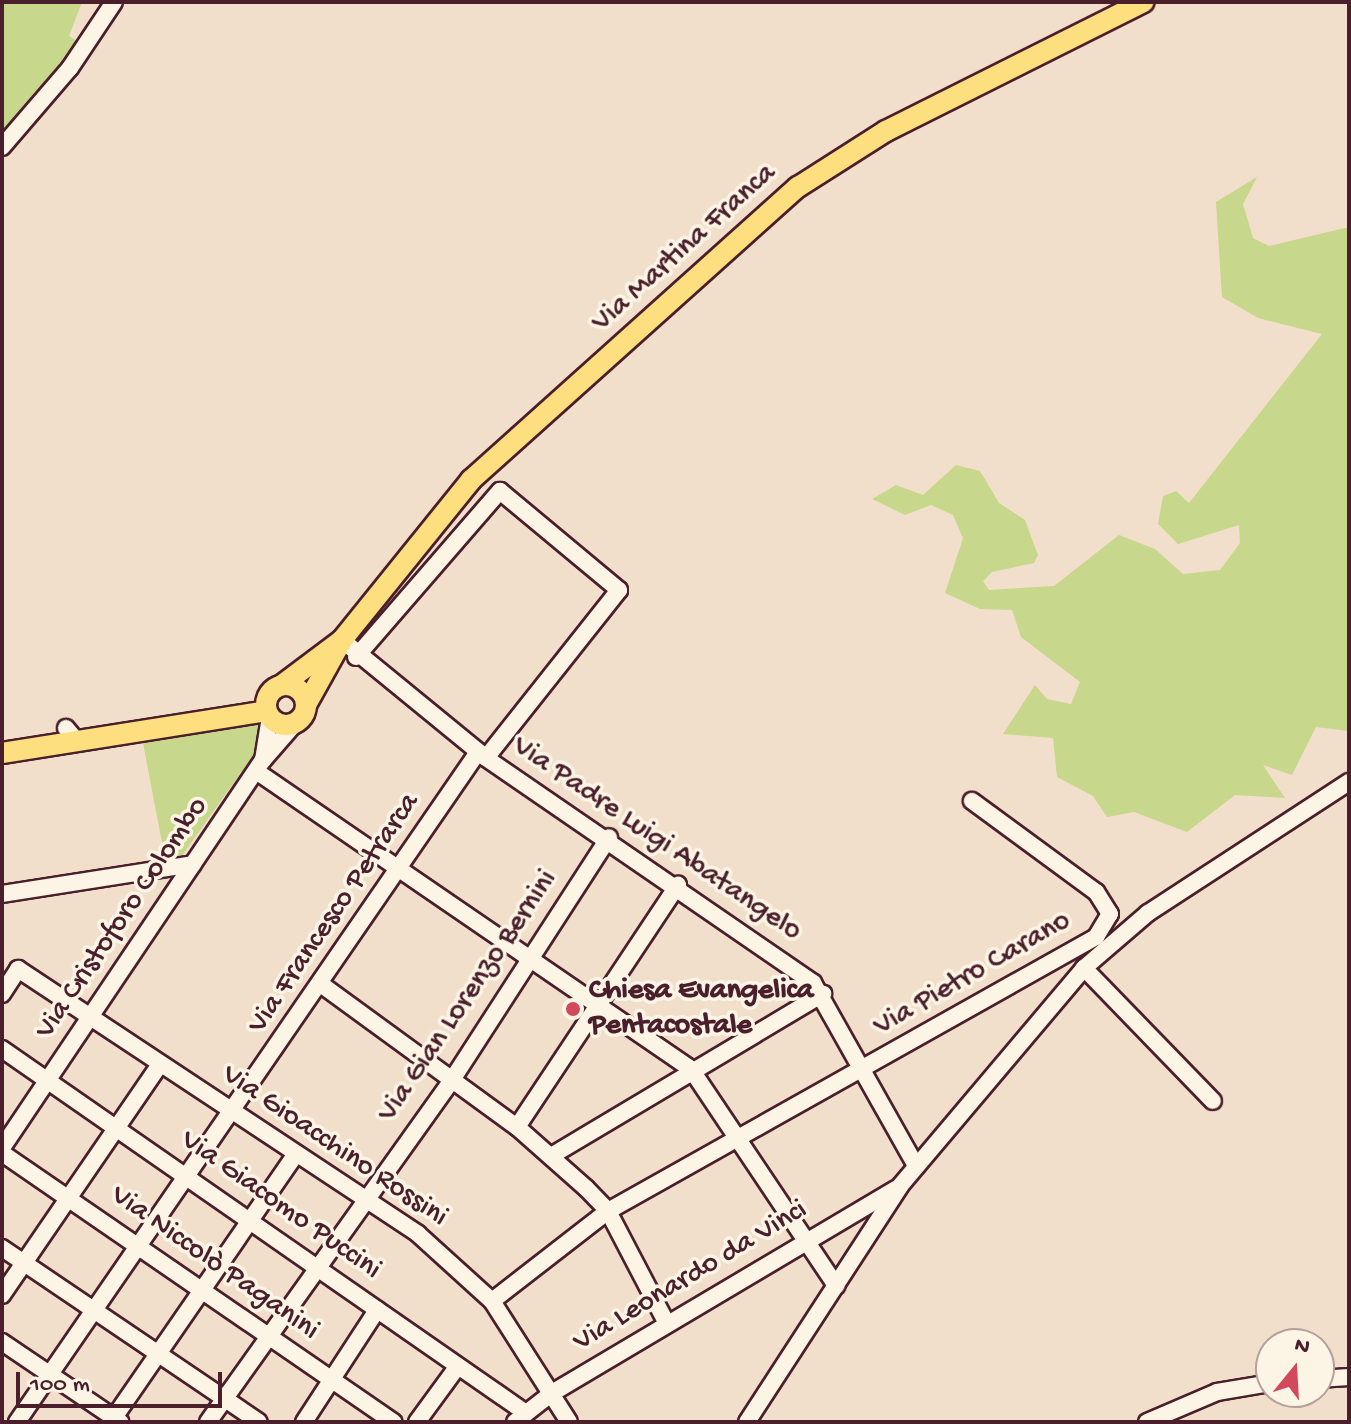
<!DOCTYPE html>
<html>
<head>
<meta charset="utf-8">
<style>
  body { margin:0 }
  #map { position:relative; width:1351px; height:1424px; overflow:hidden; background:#f2dfcb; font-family:"Gochi Hand",sans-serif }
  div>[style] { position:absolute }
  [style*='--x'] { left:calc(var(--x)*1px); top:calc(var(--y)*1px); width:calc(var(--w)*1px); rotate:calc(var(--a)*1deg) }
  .green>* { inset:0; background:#c7d78b }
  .roads { filter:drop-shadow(2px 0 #4a1f2b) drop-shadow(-2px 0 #4a1f2b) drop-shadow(0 2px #4a1f2b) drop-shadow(0 -2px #4a1f2b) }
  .minor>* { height:16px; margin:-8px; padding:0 8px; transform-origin:8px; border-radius:8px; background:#fcf5e5 }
  .major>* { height:20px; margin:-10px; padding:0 10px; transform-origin:10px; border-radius:10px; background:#fedf80 }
  .major>.ring { margin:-10px; padding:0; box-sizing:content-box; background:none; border:20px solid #fedf80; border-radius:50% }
  .dots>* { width:22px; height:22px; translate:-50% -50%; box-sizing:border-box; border:4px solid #fcf5e5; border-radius:50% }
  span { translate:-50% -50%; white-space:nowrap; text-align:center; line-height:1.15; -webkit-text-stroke:7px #fcf5e5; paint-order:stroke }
  .street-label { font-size:30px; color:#4a1f2b }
  .poi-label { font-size:30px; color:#4a1f2b; font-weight:700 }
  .left { translate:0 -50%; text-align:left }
  .frame { position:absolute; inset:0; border:4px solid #4a1f2b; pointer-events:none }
  .north { position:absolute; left:1255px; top:1328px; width:80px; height:80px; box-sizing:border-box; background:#fcf5e5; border:2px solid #b59f9b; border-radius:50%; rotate:18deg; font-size:22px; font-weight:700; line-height:32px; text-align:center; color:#4a1f2b }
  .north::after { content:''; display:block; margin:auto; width:28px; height:36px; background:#d1495b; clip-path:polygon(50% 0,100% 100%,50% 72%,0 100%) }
  .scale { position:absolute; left:16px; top:1372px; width:206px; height:36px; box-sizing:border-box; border:4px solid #4a1f2b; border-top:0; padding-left:10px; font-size:24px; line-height:28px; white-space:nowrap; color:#4a1f2b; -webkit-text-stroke:6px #fcf5e5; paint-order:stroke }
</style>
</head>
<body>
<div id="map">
  <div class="green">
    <div style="clip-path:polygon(2px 2px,82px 2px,69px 36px,80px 43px,2px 132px)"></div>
    <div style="clip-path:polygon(1257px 177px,1243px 204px,1253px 238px,1269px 246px,1349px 227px,1349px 731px,1316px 727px,1292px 775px,1263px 765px,1285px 798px,1235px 795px,1187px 832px,1134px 812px,1107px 817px,1093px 796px,1057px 777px,1053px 738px,1003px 734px,1035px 685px,1047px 699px,1071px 704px,1080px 682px,1021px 637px,1012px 610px,980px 609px,945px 593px,963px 538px,953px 515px,931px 505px,905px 515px,872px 499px,896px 485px,923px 495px,956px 465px,980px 471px,999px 503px,1025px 520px,1038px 555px,1034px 563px,992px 572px,983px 581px,989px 590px,1054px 586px,1119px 535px,1155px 549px,1183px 574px,1220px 570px,1240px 543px,1239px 525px,1178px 544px,1158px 524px,1163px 496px,1176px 491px,1189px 503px,1322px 334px,1258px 318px,1222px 297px,1216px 202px)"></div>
    <div style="clip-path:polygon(252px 720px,263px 728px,262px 743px,181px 857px,165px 858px,143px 743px)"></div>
  </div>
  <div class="roads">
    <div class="minor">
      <div style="--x:2;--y:147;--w:104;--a:-49.3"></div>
      <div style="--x:70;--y:68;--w:79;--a:-56.3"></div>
      <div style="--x:342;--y:640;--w:186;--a:39.3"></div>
      <div style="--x:486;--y:758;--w:397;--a:34.5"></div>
      <div style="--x:813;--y:983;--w:210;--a:60.6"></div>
      <div style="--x:356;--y:657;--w:220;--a:-49.1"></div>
      <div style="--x:500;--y:491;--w:155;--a:39.8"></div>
      <div style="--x:619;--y:590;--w:214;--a:128.4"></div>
      <div style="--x:66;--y:728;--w:17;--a:50"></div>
      <div style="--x:264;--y:759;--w:50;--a:-49"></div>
      <div style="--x:256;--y:771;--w:527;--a:34.41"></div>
      <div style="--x:691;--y:1069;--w:261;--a:56.2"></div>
      <div style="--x:2;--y:894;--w:193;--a:-8.9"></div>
      <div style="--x:1084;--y:968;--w:185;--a:45.9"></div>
      <div style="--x:322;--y:985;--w:241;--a:36.1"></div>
      <div style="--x:517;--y:1127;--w:92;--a:41.5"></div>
      <div style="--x:586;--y:1188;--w:32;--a:46"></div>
      <div style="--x:608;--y:1211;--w:127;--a:62.4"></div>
      <div style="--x:2;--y:994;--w:30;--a:-57"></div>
      <div style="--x:18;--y:969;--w:480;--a:33.5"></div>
      <div style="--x:418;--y:1234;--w:100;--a:42.2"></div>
      <div style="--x:492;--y:1301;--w:143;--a:57.5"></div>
      <div style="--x:2;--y:1049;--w:634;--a:34.79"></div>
      <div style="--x:517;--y:1127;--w:291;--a:-56.4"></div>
      <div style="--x:2;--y:1148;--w:468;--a:-56.1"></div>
      <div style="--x:263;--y:760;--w:44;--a:-80.8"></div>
      <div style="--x:2;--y:1153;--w:475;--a:34.5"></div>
      <div style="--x:551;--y:1156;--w:317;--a:-30.8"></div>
      <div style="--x:2;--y:1248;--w:310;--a:34.1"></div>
      <div style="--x:2;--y:1295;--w:280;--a:-55.6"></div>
      <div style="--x:492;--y:1301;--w:147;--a:-37.8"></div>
      <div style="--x:608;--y:1211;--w:560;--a:-29.31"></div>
      <div style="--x:1096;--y:937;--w:27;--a:-59"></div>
      <div style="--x:1110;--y:914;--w:26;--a:-122"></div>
      <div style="--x:1096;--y:892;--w:154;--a:-143.7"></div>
      <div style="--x:2;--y:1342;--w:143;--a:34.1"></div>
      <div style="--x:1319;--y:1379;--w:30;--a:-4"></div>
      <div style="--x:17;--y:1422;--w:813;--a:-55.47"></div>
      <div style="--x:111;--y:1422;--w:326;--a:-55.4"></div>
      <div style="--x:208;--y:1422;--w:420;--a:-54.5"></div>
      <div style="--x:452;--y:1080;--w:289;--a:-57.1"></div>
      <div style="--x:304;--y:1422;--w:134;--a:-56.9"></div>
      <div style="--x:417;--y:1422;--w:69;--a:-53.8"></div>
      <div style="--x:515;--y:1422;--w:47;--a:-38.1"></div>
      <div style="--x:552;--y:1393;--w:399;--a:-30.7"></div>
      <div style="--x:747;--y:1422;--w:281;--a:-57"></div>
      <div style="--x:900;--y:1186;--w:285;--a:-49.8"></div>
      <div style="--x:1084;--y:968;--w:84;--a:-40.7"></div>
      <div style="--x:1148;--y:913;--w:240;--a:-33.1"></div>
      <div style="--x:1147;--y:1422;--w:76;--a:-23.2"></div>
      <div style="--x:1217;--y:1392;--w:55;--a:-9.5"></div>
    </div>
    <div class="major">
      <div style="--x:282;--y:685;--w:75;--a:-36.9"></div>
      <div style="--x:342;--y:640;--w:206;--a:-51.1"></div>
      <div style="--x:471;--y:480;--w:439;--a:-41.9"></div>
      <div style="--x:798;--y:187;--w:104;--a:-32.5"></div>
      <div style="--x:886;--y:131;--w:288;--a:-26.6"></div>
      <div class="ring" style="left:266px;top:685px;width:20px;height:20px"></div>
      <div style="--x:306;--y:705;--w:74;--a:-61"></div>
      <div style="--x:2;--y:753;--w:268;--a:-9"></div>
    </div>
  </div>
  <div class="dots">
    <div style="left:573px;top:1009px;background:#d1495b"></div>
  </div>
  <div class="street-label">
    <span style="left:685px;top:249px;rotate:-42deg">Via Martina Franca</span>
    <span style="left:656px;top:840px;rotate:34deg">Via Padre Luigi Abatangelo</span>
    <span style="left:335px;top:914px;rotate:-56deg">Via Francesco Petrarca</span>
    <span style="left:123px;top:919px;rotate:-56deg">Via Cristoforo Colombo</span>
    <span style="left:973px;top:975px;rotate:-30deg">Via Pietro Carano</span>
    <span style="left:469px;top:997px;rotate:-56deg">Via Gian Lorenzo Bernini</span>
    <span style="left:334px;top:1147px;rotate:34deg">Via Gioacchino Rossini</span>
    <span style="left:280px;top:1206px;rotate:35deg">Via Giacomo Puccini</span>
    <span style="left:214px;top:1264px;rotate:35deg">Via Niccolò Paganini</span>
    <span style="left:691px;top:1277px;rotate:-31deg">Via Leonardo da Vinci</span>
  </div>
  <div class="poi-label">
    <span class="left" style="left:589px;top:1009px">Chiesa Evangelica<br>Pentacostale</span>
  </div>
  <div class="frame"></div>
  <div class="north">N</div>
  <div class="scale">100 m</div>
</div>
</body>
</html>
